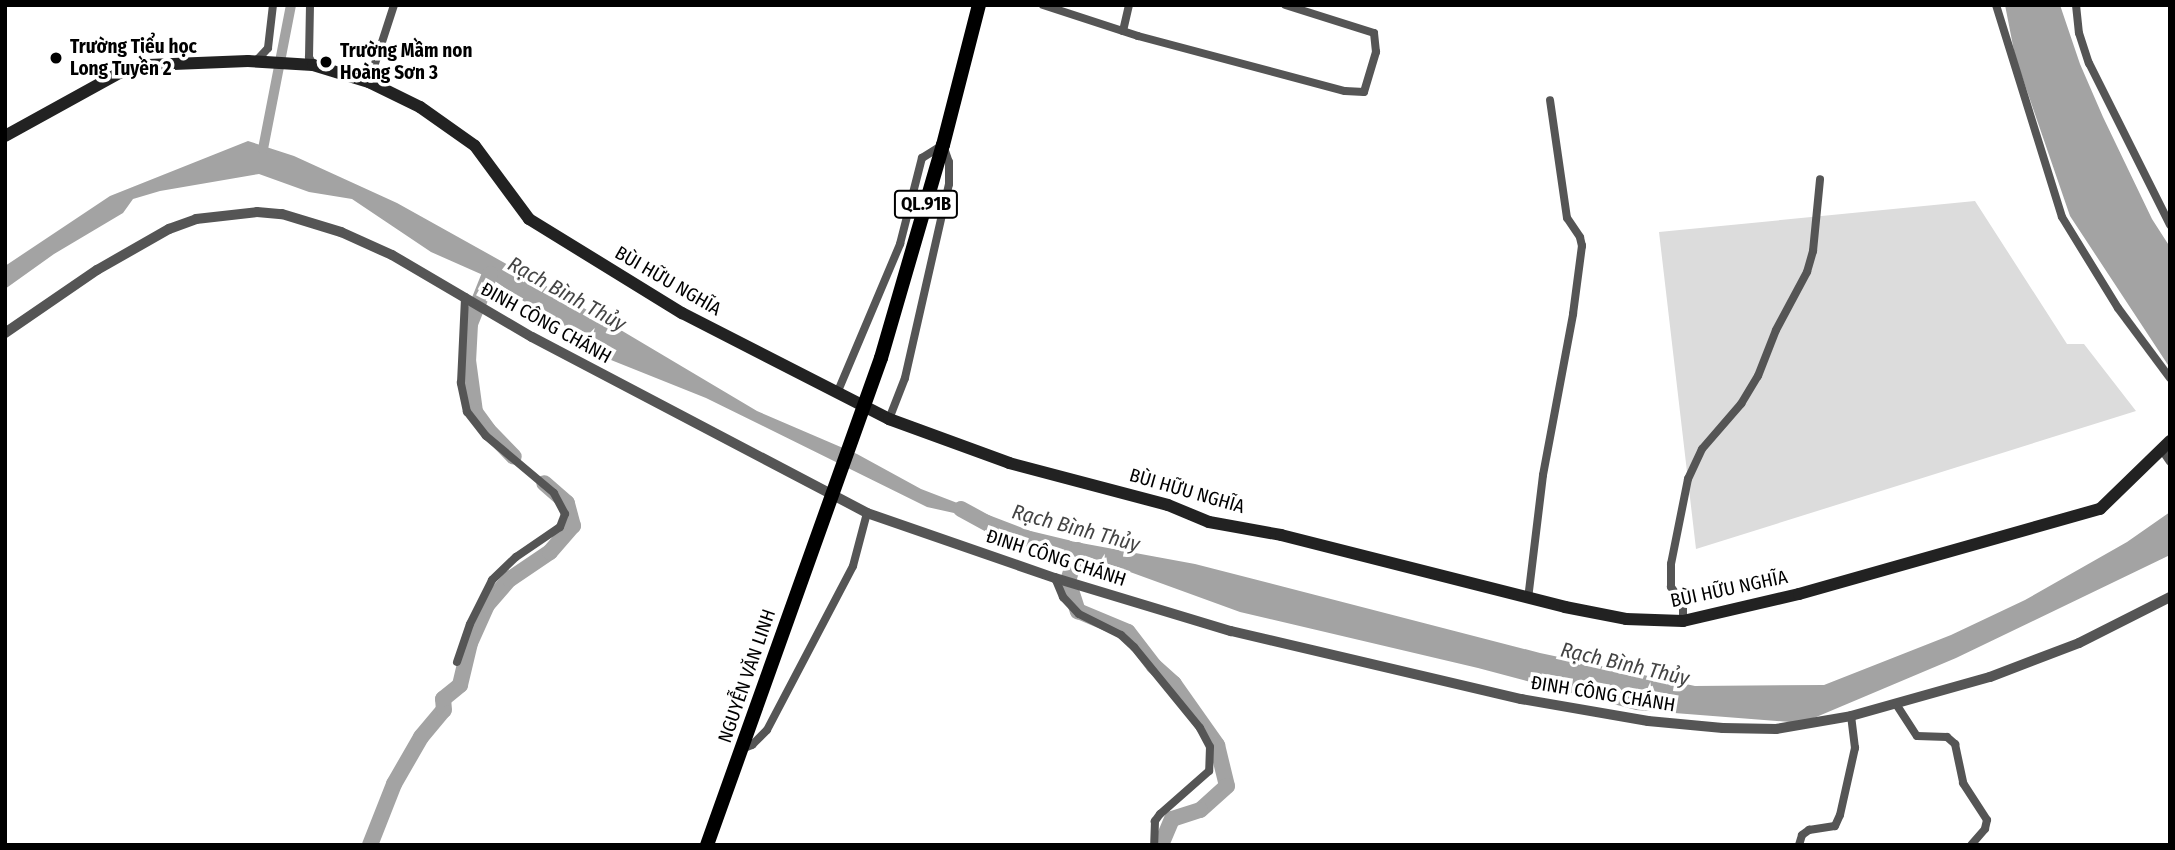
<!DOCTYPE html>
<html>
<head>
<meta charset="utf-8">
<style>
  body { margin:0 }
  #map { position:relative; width:2175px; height:850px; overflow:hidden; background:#fff; font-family:"Fira Sans Condensed",sans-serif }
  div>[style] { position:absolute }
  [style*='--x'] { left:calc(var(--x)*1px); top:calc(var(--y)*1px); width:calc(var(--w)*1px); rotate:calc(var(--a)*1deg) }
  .green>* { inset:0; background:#dcdcdc }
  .water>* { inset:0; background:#a3a3a3 }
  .canal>* { height:10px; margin:-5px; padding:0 5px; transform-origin:5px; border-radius:5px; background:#a3a3a3 }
  .river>* { height:16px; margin:-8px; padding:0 8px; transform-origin:8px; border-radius:8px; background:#a3a3a3 }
  .minor>* { height:8px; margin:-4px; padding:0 4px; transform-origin:4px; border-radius:4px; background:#555 }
  .tertiary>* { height:10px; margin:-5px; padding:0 5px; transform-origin:5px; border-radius:5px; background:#555 }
  .secondary>* { height:12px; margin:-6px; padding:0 6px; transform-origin:6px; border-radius:6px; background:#222 }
  .trunk>* { height:14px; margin:-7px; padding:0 7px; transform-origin:7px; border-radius:7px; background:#000 }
  .dots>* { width:19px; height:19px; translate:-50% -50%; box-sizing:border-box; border:4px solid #fff; border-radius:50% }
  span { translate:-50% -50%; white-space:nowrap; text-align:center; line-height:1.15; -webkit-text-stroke:7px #fff; paint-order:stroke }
  .shield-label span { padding:2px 5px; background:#fff; border:2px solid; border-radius:5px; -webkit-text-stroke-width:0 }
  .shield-label { font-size:18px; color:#000; font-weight:700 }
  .poi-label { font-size:19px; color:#000; font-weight:700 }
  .left { translate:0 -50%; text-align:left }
  .street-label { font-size:19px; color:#000 }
  .water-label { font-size:21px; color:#444; font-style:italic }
  .frame { position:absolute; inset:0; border:7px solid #000; pointer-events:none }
</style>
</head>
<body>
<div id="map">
  <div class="green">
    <div style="clip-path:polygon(1975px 201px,2067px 344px,2084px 344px,2136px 411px,1696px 549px,1659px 232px)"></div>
  </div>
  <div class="water">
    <div style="clip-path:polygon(2005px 5px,2060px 5px,2080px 64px,2103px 117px,2152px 219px,2170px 247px,2170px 368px,2070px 216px,2015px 56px)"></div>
    <div style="clip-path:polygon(248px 141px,294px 156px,397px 203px,555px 291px,757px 411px,857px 454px,921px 489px,1043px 536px,1195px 564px,1540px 653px,1695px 686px,1824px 685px,1951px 635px,2025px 600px,2127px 542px,2170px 512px,2170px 555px,1956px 658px,1802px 723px,1636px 710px,1478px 668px,1240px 612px,990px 521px,927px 507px,706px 398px,606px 358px,590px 337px,552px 321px,492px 279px,431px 252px,352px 199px,309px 192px,259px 174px,160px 191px,133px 199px,123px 213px,54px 254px,5px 289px,5px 266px,110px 196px)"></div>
  </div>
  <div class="canal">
    <div style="--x:263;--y:149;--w:147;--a:-79"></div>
  </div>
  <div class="river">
    <div style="--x:490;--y:274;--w:54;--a:111.8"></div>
    <div style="--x:470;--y:324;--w:36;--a:93"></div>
    <div style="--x:468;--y:360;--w:52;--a:82.3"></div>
    <div style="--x:475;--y:412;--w:22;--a:54"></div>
    <div style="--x:488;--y:430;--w:37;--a:46"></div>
    <div style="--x:961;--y:509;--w:50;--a:28.6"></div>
    <div style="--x:1005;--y:533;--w:64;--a:13.6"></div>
    <div style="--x:1078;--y:550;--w:33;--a:108"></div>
    <div style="--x:1068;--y:581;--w:32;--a:72"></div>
    <div style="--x:1078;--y:611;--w:54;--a:22.8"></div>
    <div style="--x:1128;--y:632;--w:43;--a:52.6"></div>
    <div style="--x:1154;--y:666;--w:27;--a:42"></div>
    <div style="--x:1174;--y:684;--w:75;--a:54.8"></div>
    <div style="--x:1217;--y:745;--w:42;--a:76.3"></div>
    <div style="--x:1227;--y:786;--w:36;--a:138"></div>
    <div style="--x:1200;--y:810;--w:29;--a:162"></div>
    <div style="--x:1172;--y:819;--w:28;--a:113"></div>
    <div style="--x:370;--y:845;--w:66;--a:-68.5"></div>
    <div style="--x:394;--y:784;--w:54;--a:-60.1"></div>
    <div style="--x:421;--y:737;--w:35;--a:-50"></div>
    <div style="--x:444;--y:710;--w:11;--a:-95"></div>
    <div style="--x:443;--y:699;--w:22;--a:-39"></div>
    <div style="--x:460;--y:685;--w:43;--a:-76.6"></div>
    <div style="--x:470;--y:643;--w:42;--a:-65.9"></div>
    <div style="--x:487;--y:605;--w:35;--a:-49"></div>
    <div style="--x:510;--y:579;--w:48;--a:-34"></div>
    <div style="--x:550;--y:552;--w:35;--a:-49"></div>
    <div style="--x:573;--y:526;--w:24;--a:-105"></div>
    <div style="--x:567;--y:503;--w:30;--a:-139"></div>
  </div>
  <div class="minor">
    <div style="--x:310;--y:5;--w:52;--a:91.1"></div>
    <div style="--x:309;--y:57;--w:9;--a:63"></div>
    <div style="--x:1043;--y:5;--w:100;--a:18.1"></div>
    <div style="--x:1138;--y:36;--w:214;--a:14.9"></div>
    <div style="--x:1345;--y:91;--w:19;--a:3"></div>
    <div style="--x:1364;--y:92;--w:42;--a:-73.3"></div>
    <div style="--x:1376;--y:52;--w:19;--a:-96"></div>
    <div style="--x:1374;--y:33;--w:93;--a:-162.5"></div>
    <div style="--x:1996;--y:5;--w:222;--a:72.7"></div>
    <div style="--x:2062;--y:217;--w:107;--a:58.4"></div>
    <div style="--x:2118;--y:308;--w:87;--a:53.4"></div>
    <div style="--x:2076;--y:5;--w:28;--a:84"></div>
    <div style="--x:2079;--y:33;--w:32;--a:72"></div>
    <div style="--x:2089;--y:63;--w:181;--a:63.4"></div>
    <div style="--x:1123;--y:31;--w:27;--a:-77"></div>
    <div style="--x:257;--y:60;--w:16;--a:-47"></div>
    <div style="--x:268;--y:48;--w:43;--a:-83.4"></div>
    <div style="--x:369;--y:82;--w:81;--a:-72"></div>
    <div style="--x:838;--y:391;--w:160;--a:-67.1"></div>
    <div style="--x:900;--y:244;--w:89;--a:-75.7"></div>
    <div style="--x:922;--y:158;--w:25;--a:-32"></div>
    <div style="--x:943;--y:145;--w:18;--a:71"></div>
    <div style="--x:949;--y:162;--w:22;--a:90"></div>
    <div style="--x:949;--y:184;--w:199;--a:102.8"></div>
    <div style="--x:905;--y:378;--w:44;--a:111.3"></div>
    <div style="--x:2162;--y:450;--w:14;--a:56"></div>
    <div style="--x:1055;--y:578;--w:21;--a:67"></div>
    <div style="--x:1063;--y:597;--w:23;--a:47"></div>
    <div style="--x:1079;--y:614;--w:47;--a:26.6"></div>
    <div style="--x:1121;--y:635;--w:18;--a:43"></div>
    <div style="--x:1134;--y:647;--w:104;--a:50.8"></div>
    <div style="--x:1200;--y:728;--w:21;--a:62"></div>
    <div style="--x:1210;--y:747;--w:24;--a:92"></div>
    <div style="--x:1209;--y:771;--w:65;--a:138.7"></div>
    <div style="--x:1160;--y:814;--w:9;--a:126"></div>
    <div style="--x:1155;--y:821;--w:24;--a:92"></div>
    <div style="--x:1528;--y:599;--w:125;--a:-83.1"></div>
    <div style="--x:1543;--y:475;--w:164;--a:-79.4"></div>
    <div style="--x:1573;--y:314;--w:69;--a:-82.5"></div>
    <div style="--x:1582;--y:246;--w:9;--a:-103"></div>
    <div style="--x:1580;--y:237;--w:23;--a:-124"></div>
    <div style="--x:1567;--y:218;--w:119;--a:-98.2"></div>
    <div style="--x:1683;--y:621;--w:17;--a:-90"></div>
    <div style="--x:1683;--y:604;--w:21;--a:-125"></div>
    <div style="--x:1671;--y:587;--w:23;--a:-90"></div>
    <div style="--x:1671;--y:564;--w:87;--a:-78.7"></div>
    <div style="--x:1688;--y:479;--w:33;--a:-65"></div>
    <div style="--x:1702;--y:449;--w:60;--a:-49.1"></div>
    <div style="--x:1741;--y:404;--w:33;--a:-59"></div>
    <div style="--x:1758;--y:376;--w:49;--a:-68.6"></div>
    <div style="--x:1776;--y:330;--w:66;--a:-61.9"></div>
    <div style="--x:1807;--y:272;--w:22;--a:-74"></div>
    <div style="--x:1813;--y:251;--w:72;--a:-84.4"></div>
    <div style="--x:457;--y:662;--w:40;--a:-71.1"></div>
    <div style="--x:470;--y:624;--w:49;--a:-63.4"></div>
    <div style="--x:492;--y:580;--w:33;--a:-44"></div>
    <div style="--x:516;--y:557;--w:53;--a:-34.3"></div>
    <div style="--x:560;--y:527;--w:14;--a:-69"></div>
    <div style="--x:565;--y:514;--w:24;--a:-118"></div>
    <div style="--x:554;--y:493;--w:89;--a:-140"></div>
    <div style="--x:486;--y:436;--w:31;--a:-128"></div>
    <div style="--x:467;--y:412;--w:30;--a:-102"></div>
    <div style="--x:461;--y:383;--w:86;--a:-87.3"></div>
    <div style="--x:1896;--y:704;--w:38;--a:57"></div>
    <div style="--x:1917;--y:736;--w:30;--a:2"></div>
    <div style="--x:1947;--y:737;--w:11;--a:41"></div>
    <div style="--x:1955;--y:744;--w:40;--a:78"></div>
    <div style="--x:1963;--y:783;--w:44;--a:57"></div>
    <div style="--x:1987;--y:820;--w:9;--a:103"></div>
    <div style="--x:1985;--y:829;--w:21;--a:131"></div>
    <div style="--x:742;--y:749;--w:11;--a:-22"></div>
    <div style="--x:752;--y:745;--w:21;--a:-45"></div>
    <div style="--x:767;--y:730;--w:185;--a:-62.3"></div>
    <div style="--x:853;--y:566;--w:55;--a:-75.2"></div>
    <div style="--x:1799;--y:845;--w:10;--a:-73"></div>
    <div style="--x:1802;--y:835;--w:9;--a:-36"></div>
    <div style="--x:1809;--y:830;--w:26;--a:-9"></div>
    <div style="--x:1835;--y:826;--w:12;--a:-66"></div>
    <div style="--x:1840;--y:815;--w:69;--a:-77.4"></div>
    <div style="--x:1855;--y:748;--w:32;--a:-97"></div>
  </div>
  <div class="tertiary">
    <div style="--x:5;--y:333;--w:112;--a:-34.4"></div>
    <div style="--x:97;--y:270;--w:83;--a:-29.7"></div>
    <div style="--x:169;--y:229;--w:29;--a:-20"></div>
    <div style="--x:196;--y:219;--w:61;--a:-6.5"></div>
    <div style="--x:257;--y:212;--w:25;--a:5"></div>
    <div style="--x:282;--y:214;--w:62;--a:17"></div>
    <div style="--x:341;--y:232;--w:56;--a:24.3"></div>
    <div style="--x:392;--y:255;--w:162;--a:30.4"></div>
    <div style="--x:532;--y:337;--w:378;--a:27.7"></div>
    <div style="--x:867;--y:513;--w:199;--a:19.1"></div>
    <div style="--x:1055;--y:578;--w:184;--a:16.8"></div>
    <div style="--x:1231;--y:631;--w:298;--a:13.2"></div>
    <div style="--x:1521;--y:699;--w:129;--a:9.8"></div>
    <div style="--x:1648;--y:721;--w:75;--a:5.3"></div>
    <div style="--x:1723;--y:728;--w:53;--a:1.1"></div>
    <div style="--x:1776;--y:729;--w:76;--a:-9.8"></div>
    <div style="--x:1851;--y:716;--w:144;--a:-15.7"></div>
    <div style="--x:1990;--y:677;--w:95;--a:-20.9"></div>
    <div style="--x:2079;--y:643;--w:102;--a:-26.8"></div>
  </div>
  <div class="secondary">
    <div style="--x:5;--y:136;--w:130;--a:-28.9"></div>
    <div style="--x:119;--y:73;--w:30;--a:-15"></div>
    <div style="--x:148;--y:65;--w:100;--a:-2.3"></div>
    <div style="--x:248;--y:61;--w:65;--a:3.5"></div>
    <div style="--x:313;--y:65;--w:59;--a:16.9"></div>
    <div style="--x:369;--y:82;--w:57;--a:26.1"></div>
    <div style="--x:420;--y:107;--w:67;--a:35.3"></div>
    <div style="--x:475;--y:146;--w:91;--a:53.5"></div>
    <div style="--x:529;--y:219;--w:180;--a:31.6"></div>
    <div style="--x:682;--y:313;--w:233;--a:27.1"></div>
    <div style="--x:889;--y:419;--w:128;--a:20.1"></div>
    <div style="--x:1009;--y:463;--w:164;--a:14.8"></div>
    <div style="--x:1168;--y:505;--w:44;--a:22.5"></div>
    <div style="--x:1209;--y:522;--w:73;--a:10.2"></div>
    <div style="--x:1281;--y:535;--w:293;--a:14.2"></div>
    <div style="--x:1565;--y:607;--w:62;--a:11.1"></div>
    <div style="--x:1626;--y:619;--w:57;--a:2"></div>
    <div style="--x:1683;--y:621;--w:119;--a:-13.1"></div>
    <div style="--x:1799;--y:594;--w:313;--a:-15.8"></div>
    <div style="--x:2100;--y:509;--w:98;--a:-44.2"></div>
  </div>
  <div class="trunk">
    <div style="--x:707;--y:845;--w:517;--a:-70.34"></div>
    <div style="--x:881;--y:358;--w:222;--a:-73.8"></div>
    <div style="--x:943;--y:145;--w:145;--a:-75.6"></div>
  </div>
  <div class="dots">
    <div style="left:56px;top:58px;background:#000"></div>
    <div style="left:326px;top:62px;background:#000"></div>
  </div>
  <div class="shield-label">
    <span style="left:926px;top:204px">QL.91B</span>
  </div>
  <div class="poi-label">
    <span class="left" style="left:70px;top:58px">Trường Tiểu học<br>Long Tuyền 2</span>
    <span class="left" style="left:340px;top:62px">Trường Mầm non<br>Hoàng Sơn 3</span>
  </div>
  <div class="street-label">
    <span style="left:668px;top:281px;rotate:30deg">BÙI HỮU NGHĨA</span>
    <span style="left:546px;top:323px;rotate:29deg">ĐINH CÔNG CHÁNH</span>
    <span style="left:1187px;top:491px;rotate:16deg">BÙI HỮU NGHĨA</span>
    <span style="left:1056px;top:558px;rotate:18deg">ĐINH CÔNG CHÁNH</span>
    <span style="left:1729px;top:589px;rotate:-12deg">BÙI HỮU NGHĨA</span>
    <span style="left:747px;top:676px;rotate:-71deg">NGUYỄN VĂN LINH</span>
    <span style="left:1603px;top:694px;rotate:9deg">ĐINH CÔNG CHÁNH</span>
  </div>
  <div class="water-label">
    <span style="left:567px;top:294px;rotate:29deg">Rạch Bình Thủy</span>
    <span style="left:1076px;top:528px;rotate:15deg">Rạch Bình Thủy</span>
    <span style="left:1625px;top:664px;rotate:13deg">Rạch Bình Thủy</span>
  </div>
  <div class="frame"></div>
</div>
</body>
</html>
